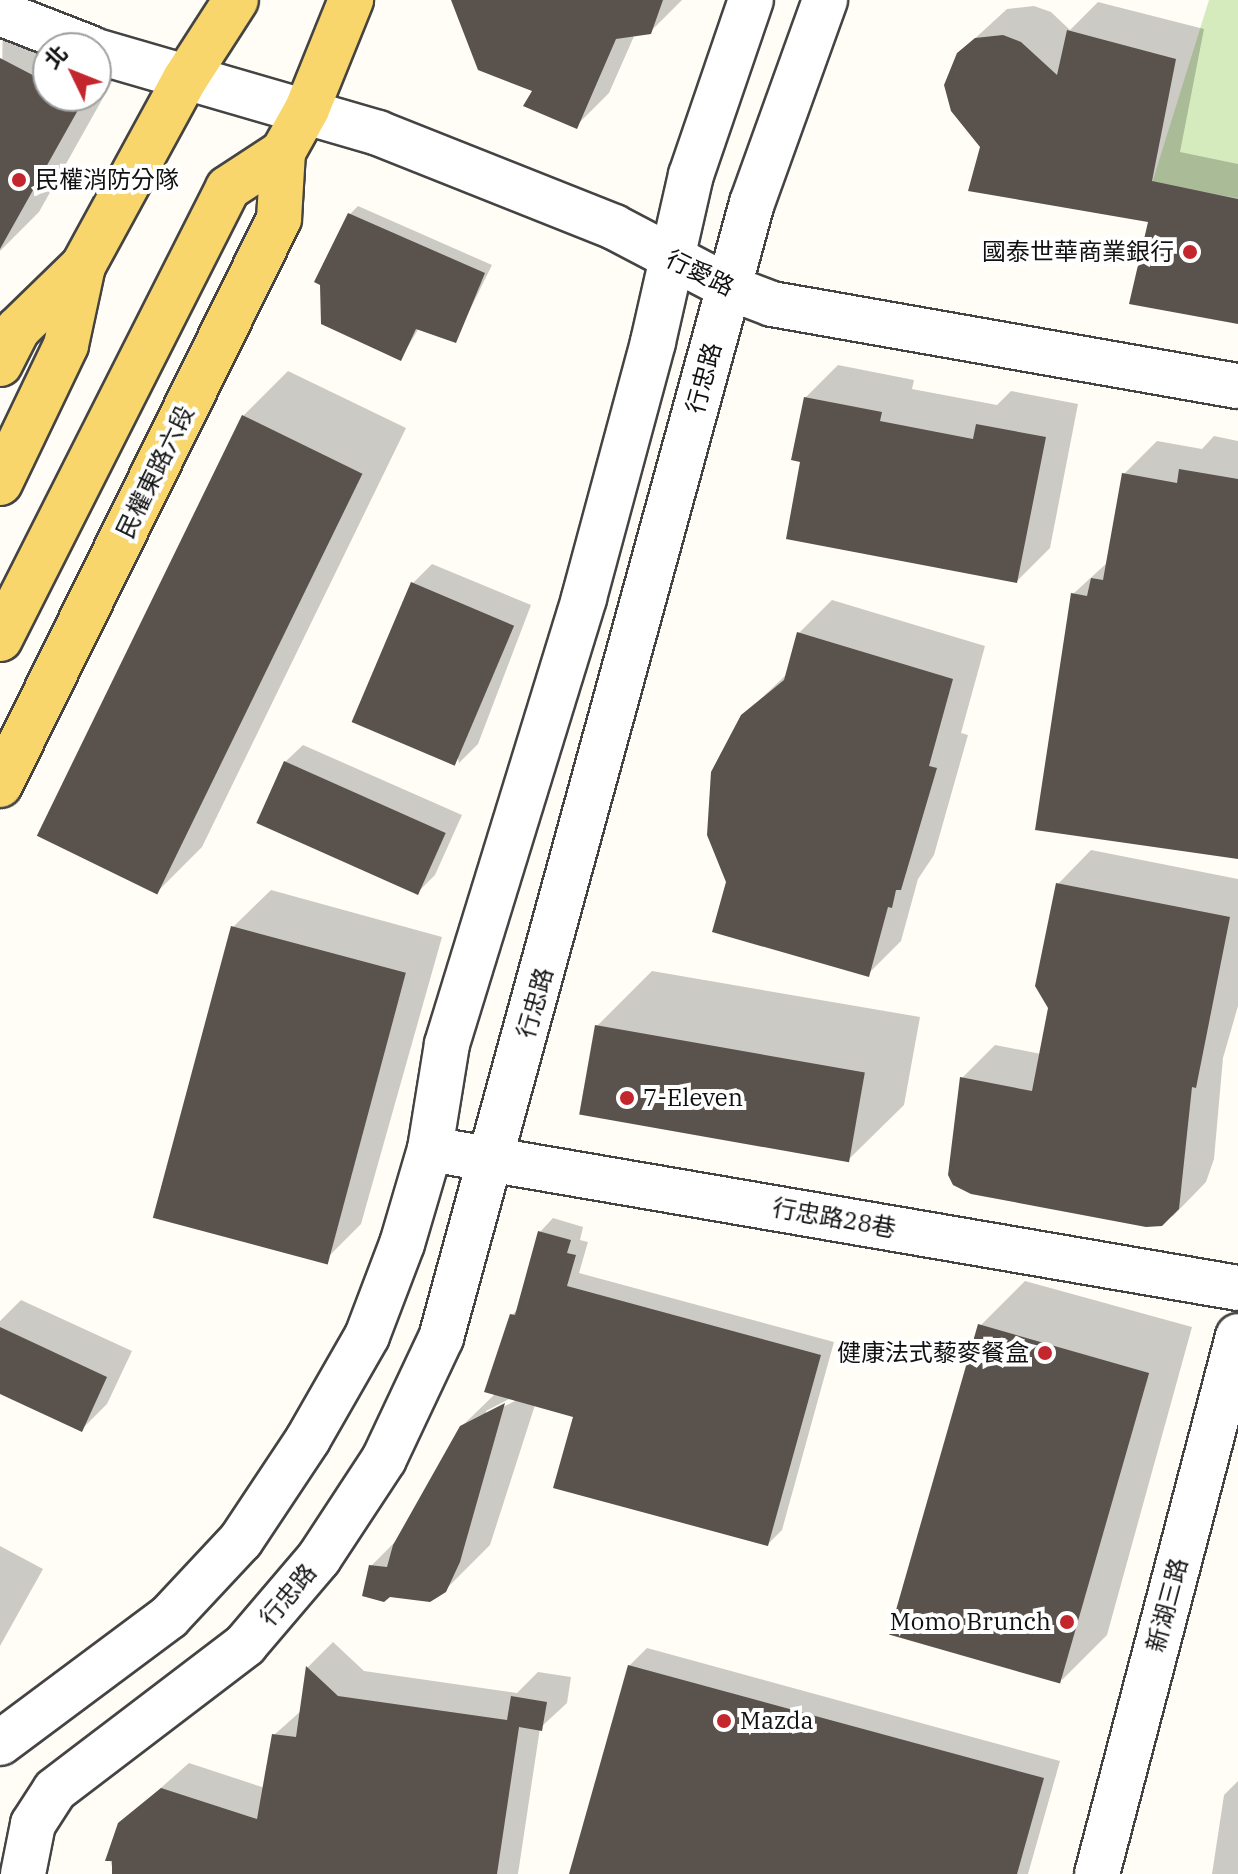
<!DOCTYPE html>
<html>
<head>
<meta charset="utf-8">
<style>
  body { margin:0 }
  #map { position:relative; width:1238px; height:1874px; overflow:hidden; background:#fffdf5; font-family:"IBM Plex Serif","Noto Sans TC",serif }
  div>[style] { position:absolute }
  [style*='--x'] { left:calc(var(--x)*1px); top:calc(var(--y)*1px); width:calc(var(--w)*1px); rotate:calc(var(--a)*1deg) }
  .green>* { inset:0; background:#d5ebbd }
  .shadow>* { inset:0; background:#0003 }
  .building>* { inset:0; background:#5a524d; transform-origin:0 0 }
  .roads { filter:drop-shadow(2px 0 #444) drop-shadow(-2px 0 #444) drop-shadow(0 2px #444) drop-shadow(0 -2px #444) }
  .minor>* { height:44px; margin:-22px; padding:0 22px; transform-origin:22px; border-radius:22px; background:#fff }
  .major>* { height:44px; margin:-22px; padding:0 22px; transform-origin:22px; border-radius:22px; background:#f9d66b }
  .dots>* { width:22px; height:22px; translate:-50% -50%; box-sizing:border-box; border:4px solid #fff; border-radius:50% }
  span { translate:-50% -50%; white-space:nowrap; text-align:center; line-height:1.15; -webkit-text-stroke:8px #fff; paint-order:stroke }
  .poi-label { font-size:24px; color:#111 }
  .left { translate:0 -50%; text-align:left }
  .right { translate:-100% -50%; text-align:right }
  .street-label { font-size:24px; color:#111 }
  .north { position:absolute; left:32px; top:32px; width:80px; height:80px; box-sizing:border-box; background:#fff; border:2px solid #a0a0a0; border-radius:50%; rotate:313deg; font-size:22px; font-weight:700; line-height:32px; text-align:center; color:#111 }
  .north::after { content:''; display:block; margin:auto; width:28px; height:36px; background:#c4262e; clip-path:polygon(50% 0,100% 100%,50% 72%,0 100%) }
</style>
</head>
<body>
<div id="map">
  <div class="green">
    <div style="clip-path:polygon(1209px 0,1238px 0,1238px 198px,1152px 183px)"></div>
  </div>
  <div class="shadow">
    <div style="clip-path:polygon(evenodd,3px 0,17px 0,104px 44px,122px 64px,39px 212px,0 251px,3px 0,48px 48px,96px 48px,96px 96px,48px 96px,48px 48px)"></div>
    <div style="clip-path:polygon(453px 0,682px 0,650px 32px,635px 34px,609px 93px,576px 126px,535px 90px)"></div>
    <div style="clip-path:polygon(1098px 2px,1204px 29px,1180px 152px,1238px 164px,1238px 322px,1150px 220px,982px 146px,958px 54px,1007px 9px,1034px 6px,1051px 12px,1070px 30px)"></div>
    <div style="clip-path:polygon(358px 206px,492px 265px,455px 340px,419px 328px,401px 358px,350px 214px)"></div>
    <div style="clip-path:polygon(838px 365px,914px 380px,912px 389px,997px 405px,1011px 391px,1078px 404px,1050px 548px,1017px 581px,802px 460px,805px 398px)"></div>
    <div style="clip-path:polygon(288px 371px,406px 428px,202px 847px,157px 892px,243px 416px)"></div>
    <div style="clip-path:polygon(1214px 436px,1238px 441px,1238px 857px,1073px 594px,1108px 562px,1124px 474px,1157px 441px,1202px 449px)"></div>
    <div style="clip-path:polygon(432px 564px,531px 605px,478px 744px,459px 763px,413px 583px)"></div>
    <div style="clip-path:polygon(832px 600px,985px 646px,961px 733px,968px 735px,934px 855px,918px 879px,901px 941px,868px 974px,728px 882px,743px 716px,789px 672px,799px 633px)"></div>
    <div style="clip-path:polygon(303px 745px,462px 815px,435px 875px,418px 892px,285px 762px)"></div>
    <div style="clip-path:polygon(1091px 850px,1238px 879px,1238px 1006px,1223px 1058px,1214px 1159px,1206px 1182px,1173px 1216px,1146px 1225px,962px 1078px,995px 1045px,1041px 1054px,1050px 1008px,1058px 884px)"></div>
    <div style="clip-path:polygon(271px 890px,442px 937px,361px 1224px,323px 1262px,233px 927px)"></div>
    <div style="clip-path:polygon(652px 971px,920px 1017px,904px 1105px,848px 1160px,597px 1026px)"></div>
    <div style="clip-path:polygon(evenodd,553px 1218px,583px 1227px,580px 1240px,588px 1242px,579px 1273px,834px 1342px,782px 1530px,768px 1544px,575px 1415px,535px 1405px,490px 1545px,445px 1590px,371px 1566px,399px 1538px,461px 1427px,495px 1394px,512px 1315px,519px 1308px,540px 1232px,553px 1218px,513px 1397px,515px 1401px,486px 1415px,486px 1411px,513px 1397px)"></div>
    <div style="clip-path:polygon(1025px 1281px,1192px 1327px,1107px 1635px,1062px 1680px,980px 1326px)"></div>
    <div style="clip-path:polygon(21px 1300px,132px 1351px,107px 1404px,81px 1430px,0 1392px,0 1321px)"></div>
    <div style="clip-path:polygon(0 1546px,43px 1569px,0 1646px)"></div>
    <div style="clip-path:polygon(333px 1642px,364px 1671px,517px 1693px,538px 1672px,571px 1677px,567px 1703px,540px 1728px,518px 1874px,114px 1874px,110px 1860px,120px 1824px,189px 1763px,265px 1788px,274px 1735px,302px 1710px,308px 1667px)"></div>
    <div style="clip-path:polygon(647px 1648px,1060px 1761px,1028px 1874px,571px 1874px,629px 1666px)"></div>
    <div style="clip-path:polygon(1238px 1781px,1238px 1874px,1212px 1874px,1224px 1795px)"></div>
  </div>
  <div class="building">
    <div style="clip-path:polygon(451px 0,663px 0,651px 34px,616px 39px,577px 129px,523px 106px,532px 91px,478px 70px)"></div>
    <div style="clip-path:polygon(1067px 30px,1176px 59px,1152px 181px,1238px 199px,1238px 324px,1129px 304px,1148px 222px,968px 191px,980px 147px,951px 111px,944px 85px,957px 53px,975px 38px,1003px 35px,1021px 42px,1057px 75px)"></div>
    <div style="clip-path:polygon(0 58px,48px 83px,48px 96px,66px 96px,78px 110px,0 249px)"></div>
    <div style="clip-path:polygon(348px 213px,485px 273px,456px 343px,416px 329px,401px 361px,321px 324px,320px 285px,314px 282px)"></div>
    <div style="clip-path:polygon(804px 397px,882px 412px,880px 421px,973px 439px,976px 424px,1046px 437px,1017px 583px,786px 539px,800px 462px,791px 460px)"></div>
    <div style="left:242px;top:415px;width:134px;height:468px;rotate:26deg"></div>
    <div style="clip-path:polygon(1179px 469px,1238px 479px,1238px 859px,1035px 830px,1071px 593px,1087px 596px,1091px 578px,1103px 580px,1122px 473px,1177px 483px)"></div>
    <div style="left:411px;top:582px;width:112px;height:152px;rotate:23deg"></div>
    <div style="clip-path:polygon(797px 632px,953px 679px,929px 766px,937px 768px,901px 890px,896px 890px,892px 908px,888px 907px,869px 977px,712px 932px,726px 882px,707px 835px,711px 772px,741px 715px,784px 680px)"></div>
    <div style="left:284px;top:761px;width:177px;height:68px;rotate:24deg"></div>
    <div style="clip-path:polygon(1056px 883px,1230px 917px,1196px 1088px,1192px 1087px,1179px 1209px,1162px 1226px,1146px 1227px,971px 1194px,953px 1185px,948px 1175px,960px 1077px,1032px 1091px,1048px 1008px,1035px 986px)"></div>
    <div style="left:231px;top:926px;width:181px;height:302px;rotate:15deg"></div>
    <div style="left:595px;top:1025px;width:274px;height:91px;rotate:10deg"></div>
    <div style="clip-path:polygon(538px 1231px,571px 1240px,567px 1253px,576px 1255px,567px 1286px,821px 1355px,768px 1546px,553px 1488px,573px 1417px,484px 1392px,510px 1314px,515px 1315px)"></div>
    <div style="left:978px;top:1324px;width:178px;height:323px;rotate:16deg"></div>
    <div style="clip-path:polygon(0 1327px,107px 1377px,82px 1432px,0 1394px)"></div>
    <div style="clip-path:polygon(505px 1403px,460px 1562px,446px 1592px,430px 1602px,390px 1597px,384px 1602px,362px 1596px,369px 1565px,387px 1567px,393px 1545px,460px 1426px)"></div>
    <div style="clip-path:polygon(628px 1665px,1044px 1778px,1017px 1874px,569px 1874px)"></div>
    <div style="clip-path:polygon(306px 1666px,338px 1696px,507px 1720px,511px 1696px,547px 1702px,542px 1731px,519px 1727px,497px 1874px,112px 1874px,112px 1861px,105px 1861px,118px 1823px,161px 1788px,257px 1819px,272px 1734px,296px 1737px)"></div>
  </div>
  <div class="roads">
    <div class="minor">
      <div style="--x:0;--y:13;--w:97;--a:21.3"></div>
      <div style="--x:96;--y:51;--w:294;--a:16.2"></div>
      <div style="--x:378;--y:133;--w:254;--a:21.7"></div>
      <div style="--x:614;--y:227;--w:131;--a:27.7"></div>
      <div style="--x:730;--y:288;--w:45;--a:20.9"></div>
      <div style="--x:772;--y:304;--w:473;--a:10"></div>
      <div style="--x:430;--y:1149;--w:820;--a:9.76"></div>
      <div style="--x:0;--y:1743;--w:211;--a:-36.7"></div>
      <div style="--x:169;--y:1617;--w:105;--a:-46.9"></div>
      <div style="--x:241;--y:1540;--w:121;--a:-56.4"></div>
      <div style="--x:308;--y:1439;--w:119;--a:-60.2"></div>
      <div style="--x:367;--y:1336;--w:98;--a:-69.2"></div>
      <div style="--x:402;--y:1244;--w:99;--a:-73.6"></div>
      <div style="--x:430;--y:1149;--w:106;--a:-80.8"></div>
      <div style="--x:447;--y:1044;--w:467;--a:-72.9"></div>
      <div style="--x:584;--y:598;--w:265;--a:-74.9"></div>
      <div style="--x:653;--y:342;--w:171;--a:-77.2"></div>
      <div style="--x:691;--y:175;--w:185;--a:-71.1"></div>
      <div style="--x:23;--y:1874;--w:51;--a:-78.7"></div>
      <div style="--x:33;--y:1824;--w:40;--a:-57.1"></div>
      <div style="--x:55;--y:1790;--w:239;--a:-37.3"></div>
      <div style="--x:245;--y:1645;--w:114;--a:-49.6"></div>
      <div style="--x:319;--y:1558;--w:118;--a:-56.7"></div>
      <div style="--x:384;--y:1459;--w:134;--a:-64.8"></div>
      <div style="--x:441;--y:1338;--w:1177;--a:-74.68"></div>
      <div style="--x:752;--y:203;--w:216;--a:-70.2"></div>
      <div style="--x:1097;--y:1874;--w:556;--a:-75.31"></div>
    </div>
    <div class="major">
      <div style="--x:0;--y:364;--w:39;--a:-63"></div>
      <div style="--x:18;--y:329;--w:91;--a:-44.1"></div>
      <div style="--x:0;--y:483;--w:153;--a:-64.4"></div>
      <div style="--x:66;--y:345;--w:81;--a:-77.9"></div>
      <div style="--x:83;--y:266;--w:213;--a:-61.4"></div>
      <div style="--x:185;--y:79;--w:94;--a:-57.2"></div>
      <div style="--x:0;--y:639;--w:505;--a:-63.18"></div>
      <div style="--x:228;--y:188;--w:66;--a:-33.2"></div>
      <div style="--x:0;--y:785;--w:631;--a:-63.76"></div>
      <div style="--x:279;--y:219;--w:67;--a:-86.6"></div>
      <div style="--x:283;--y:152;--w:49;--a:-60.8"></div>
      <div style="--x:307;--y:109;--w:118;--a:-68"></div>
    </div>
  </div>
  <div class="dots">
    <div style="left:19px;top:180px;background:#c4262e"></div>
    <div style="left:1190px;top:252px;background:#c4262e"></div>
    <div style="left:627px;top:1098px;background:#c4262e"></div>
    <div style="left:1045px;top:1353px;background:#c4262e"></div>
    <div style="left:1067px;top:1622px;background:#c4262e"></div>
    <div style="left:724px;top:1721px;background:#c4262e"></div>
  </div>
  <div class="poi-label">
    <span class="left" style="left:35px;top:180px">民權消防分隊</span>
    <span class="right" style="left:1174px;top:252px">國泰世華商業銀行</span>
    <span class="left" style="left:643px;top:1098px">7-Eleven</span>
    <span class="right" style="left:1029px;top:1353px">健康法式藜麥餐盒</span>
    <span class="right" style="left:1051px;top:1622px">Momo Brunch</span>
    <span class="left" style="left:740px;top:1721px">Mazda</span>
  </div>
  <div class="street-label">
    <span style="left:700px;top:273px;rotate:26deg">行愛路</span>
    <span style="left:704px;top:378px;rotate:-75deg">行忠路</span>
    <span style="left:155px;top:472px;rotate:-64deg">民權東路六段</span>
    <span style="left:535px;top:1003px;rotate:-74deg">行忠路</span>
    <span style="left:834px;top:1218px;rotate:10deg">行忠路28巷</span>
    <span style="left:288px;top:1595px;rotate:-50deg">行忠路</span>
    <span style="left:1167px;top:1605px;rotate:-75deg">新湖三路</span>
  </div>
  <div class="north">北</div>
</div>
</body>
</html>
